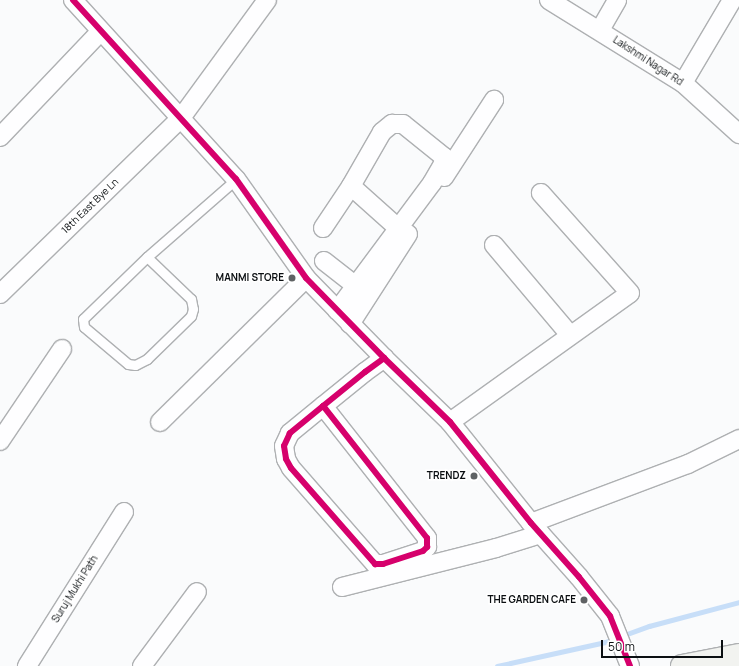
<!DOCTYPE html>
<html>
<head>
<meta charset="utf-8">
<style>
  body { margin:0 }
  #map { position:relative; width:739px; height:666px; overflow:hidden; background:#fafbfc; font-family:Manrope,sans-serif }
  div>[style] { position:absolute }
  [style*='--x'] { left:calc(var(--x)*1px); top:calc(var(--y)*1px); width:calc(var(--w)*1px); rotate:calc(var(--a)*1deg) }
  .stream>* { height:5px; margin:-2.5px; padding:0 2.5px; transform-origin:2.5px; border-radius:2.5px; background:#c7def8 }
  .roads { filter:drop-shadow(1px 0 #aeb0b2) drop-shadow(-1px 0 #aeb0b2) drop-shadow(0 1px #aeb0b2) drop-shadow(0 -1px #aeb0b2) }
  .lane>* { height:9px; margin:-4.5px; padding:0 4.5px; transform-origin:4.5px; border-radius:4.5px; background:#fefeff }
  .street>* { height:18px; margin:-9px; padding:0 9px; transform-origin:9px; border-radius:9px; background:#fefeff }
  .secondary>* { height:22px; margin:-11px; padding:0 11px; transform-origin:11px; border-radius:11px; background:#f2f3f0 }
  .cycleway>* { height:6px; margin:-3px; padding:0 3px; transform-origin:3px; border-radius:3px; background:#d6006c }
  .dots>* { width:11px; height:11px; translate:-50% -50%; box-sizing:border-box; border:2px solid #fff; border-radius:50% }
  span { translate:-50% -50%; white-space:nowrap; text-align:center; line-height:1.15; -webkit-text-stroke:3px #fff; paint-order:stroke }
  .street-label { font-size:10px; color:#0b0f12 }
  .poi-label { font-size:10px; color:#0b0f12; font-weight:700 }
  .right { translate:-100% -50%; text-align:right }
  .scale { position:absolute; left:601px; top:640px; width:122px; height:18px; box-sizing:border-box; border:2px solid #0b0f12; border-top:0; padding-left:5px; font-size:12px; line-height:14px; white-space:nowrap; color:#0b0f12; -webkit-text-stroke:3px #fff; paint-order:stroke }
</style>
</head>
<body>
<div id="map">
  <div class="stream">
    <div style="--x:497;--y:666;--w:111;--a:-12.5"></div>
    <div style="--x:605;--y:642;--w:47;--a:-20"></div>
    <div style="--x:649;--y:626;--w:93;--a:-14.9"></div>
  </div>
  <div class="roads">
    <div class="lane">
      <div style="--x:147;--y:257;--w:61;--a:43.7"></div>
      <div style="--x:191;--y:299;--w:10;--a:79"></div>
      <div style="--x:193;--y:309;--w:7;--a:106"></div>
      <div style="--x:191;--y:316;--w:62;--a:135.7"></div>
      <div style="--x:147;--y:359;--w:13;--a:153"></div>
      <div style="--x:135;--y:365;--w:7;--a:-172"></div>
      <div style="--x:128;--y:364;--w:57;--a:-139.9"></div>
      <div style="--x:84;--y:327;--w:8;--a:-97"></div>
      <div style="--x:83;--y:319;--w:89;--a:-44.1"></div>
      <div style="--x:147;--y:257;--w:118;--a:-41.2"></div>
    </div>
    <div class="street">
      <div style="--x:73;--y:0;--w:242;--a:47.7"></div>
      <div style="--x:236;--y:179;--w:121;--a:54.7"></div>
      <div style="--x:306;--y:278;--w:112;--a:45.7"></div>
      <div style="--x:384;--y:358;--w:92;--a:44.1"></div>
      <div style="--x:450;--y:422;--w:129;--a:51.3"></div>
      <div style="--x:531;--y:523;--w:72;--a:48.4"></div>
      <div style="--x:579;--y:577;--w:50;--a:51.5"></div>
      <div style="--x:610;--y:616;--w:54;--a:68.2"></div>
      <div style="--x:549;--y:0;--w:158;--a:31.8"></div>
      <div style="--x:683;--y:83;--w:76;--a:42.3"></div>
      <div style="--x:600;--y:30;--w:34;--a:-60"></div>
      <div style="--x:683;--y:83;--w:96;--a:-59.4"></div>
      <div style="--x:0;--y:137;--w:146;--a:-46.4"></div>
      <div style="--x:444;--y:177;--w:92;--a:-57"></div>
      <div style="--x:351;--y:186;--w:63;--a:41.8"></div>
      <div style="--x:323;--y:228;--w:50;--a:-56.3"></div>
      <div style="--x:351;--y:186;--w:62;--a:-60.1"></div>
      <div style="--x:382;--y:132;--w:13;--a:-39"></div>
      <div style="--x:392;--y:124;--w:11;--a:0"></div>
      <div style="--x:403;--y:124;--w:53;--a:38.8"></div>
      <div style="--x:444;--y:157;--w:7;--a:98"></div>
      <div style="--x:443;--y:164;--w:22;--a:120"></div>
      <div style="--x:432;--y:183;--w:159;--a:126.6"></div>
      <div style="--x:494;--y:245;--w:118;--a:49.8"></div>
      <div style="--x:324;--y:261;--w:41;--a:38"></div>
      <div style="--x:0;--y:294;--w:252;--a:-44.2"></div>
      <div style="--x:181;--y:118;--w:146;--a:-53.9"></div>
      <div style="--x:350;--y:324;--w:107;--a:-57.2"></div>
      <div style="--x:323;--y:406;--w:43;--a:140.7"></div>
      <div style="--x:290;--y:433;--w:14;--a:115"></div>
      <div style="--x:284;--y:446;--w:13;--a:81"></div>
      <div style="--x:286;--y:459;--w:10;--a:61"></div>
      <div style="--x:291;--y:468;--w:128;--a:48.8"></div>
      <div style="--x:375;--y:564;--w:8;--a:0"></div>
      <div style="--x:383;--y:564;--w:42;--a:-18"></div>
      <div style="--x:423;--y:551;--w:6;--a:-45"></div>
      <div style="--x:427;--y:547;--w:9;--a:-90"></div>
      <div style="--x:427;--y:538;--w:168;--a:-128.2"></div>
      <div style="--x:323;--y:406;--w:54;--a:-39"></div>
      <div style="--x:365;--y:372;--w:24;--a:-36"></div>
      <div style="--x:160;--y:422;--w:205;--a:-44.6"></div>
      <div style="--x:450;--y:422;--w:221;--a:-35.6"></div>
      <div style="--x:630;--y:293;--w:134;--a:-131.7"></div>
      <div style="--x:0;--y:441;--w:111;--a:-56"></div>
      <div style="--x:531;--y:523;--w:168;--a:-20.6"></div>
      <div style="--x:688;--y:464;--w:57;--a:-26.1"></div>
      <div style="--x:342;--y:587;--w:159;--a:-14.2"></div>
      <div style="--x:496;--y:548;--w:47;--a:-17.3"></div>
      <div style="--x:27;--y:666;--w:182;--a:-57.8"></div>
      <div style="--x:142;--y:666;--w:92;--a:-53.4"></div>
    </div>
    <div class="secondary">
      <div style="--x:682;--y:666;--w:58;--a:-10.9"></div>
    </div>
  </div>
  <div class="cycleway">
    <div style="--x:73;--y:0;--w:242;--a:47.7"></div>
    <div style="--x:236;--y:179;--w:121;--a:54.7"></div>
    <div style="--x:306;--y:278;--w:112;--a:45.7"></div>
    <div style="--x:384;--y:358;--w:92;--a:44.1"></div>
    <div style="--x:450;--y:422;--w:129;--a:51.3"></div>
    <div style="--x:531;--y:523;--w:72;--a:48.4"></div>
    <div style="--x:579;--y:577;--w:50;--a:51.5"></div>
    <div style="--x:610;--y:616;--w:54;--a:68.2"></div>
    <div style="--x:323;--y:406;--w:43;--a:140.7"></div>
    <div style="--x:290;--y:433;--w:14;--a:115"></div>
    <div style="--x:284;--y:446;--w:13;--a:81"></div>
    <div style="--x:286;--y:459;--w:10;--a:61"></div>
    <div style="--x:291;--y:468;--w:128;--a:48.8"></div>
    <div style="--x:375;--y:564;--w:8;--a:0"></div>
    <div style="--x:383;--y:564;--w:42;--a:-18"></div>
    <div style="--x:423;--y:551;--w:6;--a:-45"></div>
    <div style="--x:427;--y:547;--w:9;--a:-90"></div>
    <div style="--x:427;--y:538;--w:168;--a:-128.2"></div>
    <div style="--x:323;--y:406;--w:54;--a:-39"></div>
    <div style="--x:365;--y:372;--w:24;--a:-36"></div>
  </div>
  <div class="dots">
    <div style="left:292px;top:278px;background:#5f6264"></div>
    <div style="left:474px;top:476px;background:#5f6264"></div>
    <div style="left:584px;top:600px;background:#5f6264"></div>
  </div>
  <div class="street-label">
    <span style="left:648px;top:61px;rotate:33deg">Lakshmi Nagar Rd</span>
    <span style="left:90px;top:206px;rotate:-44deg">18th East Bye Ln</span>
    <span style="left:75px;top:589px;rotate:-58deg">Suruj Mukhi Path</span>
  </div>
  <div class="poi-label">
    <span class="right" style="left:284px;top:278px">MANMI STORE</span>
    <span class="right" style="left:466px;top:476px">TRENDZ</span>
    <span class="right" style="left:576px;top:600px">THE GARDEN CAFE</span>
  </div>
  <div class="scale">50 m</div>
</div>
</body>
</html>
